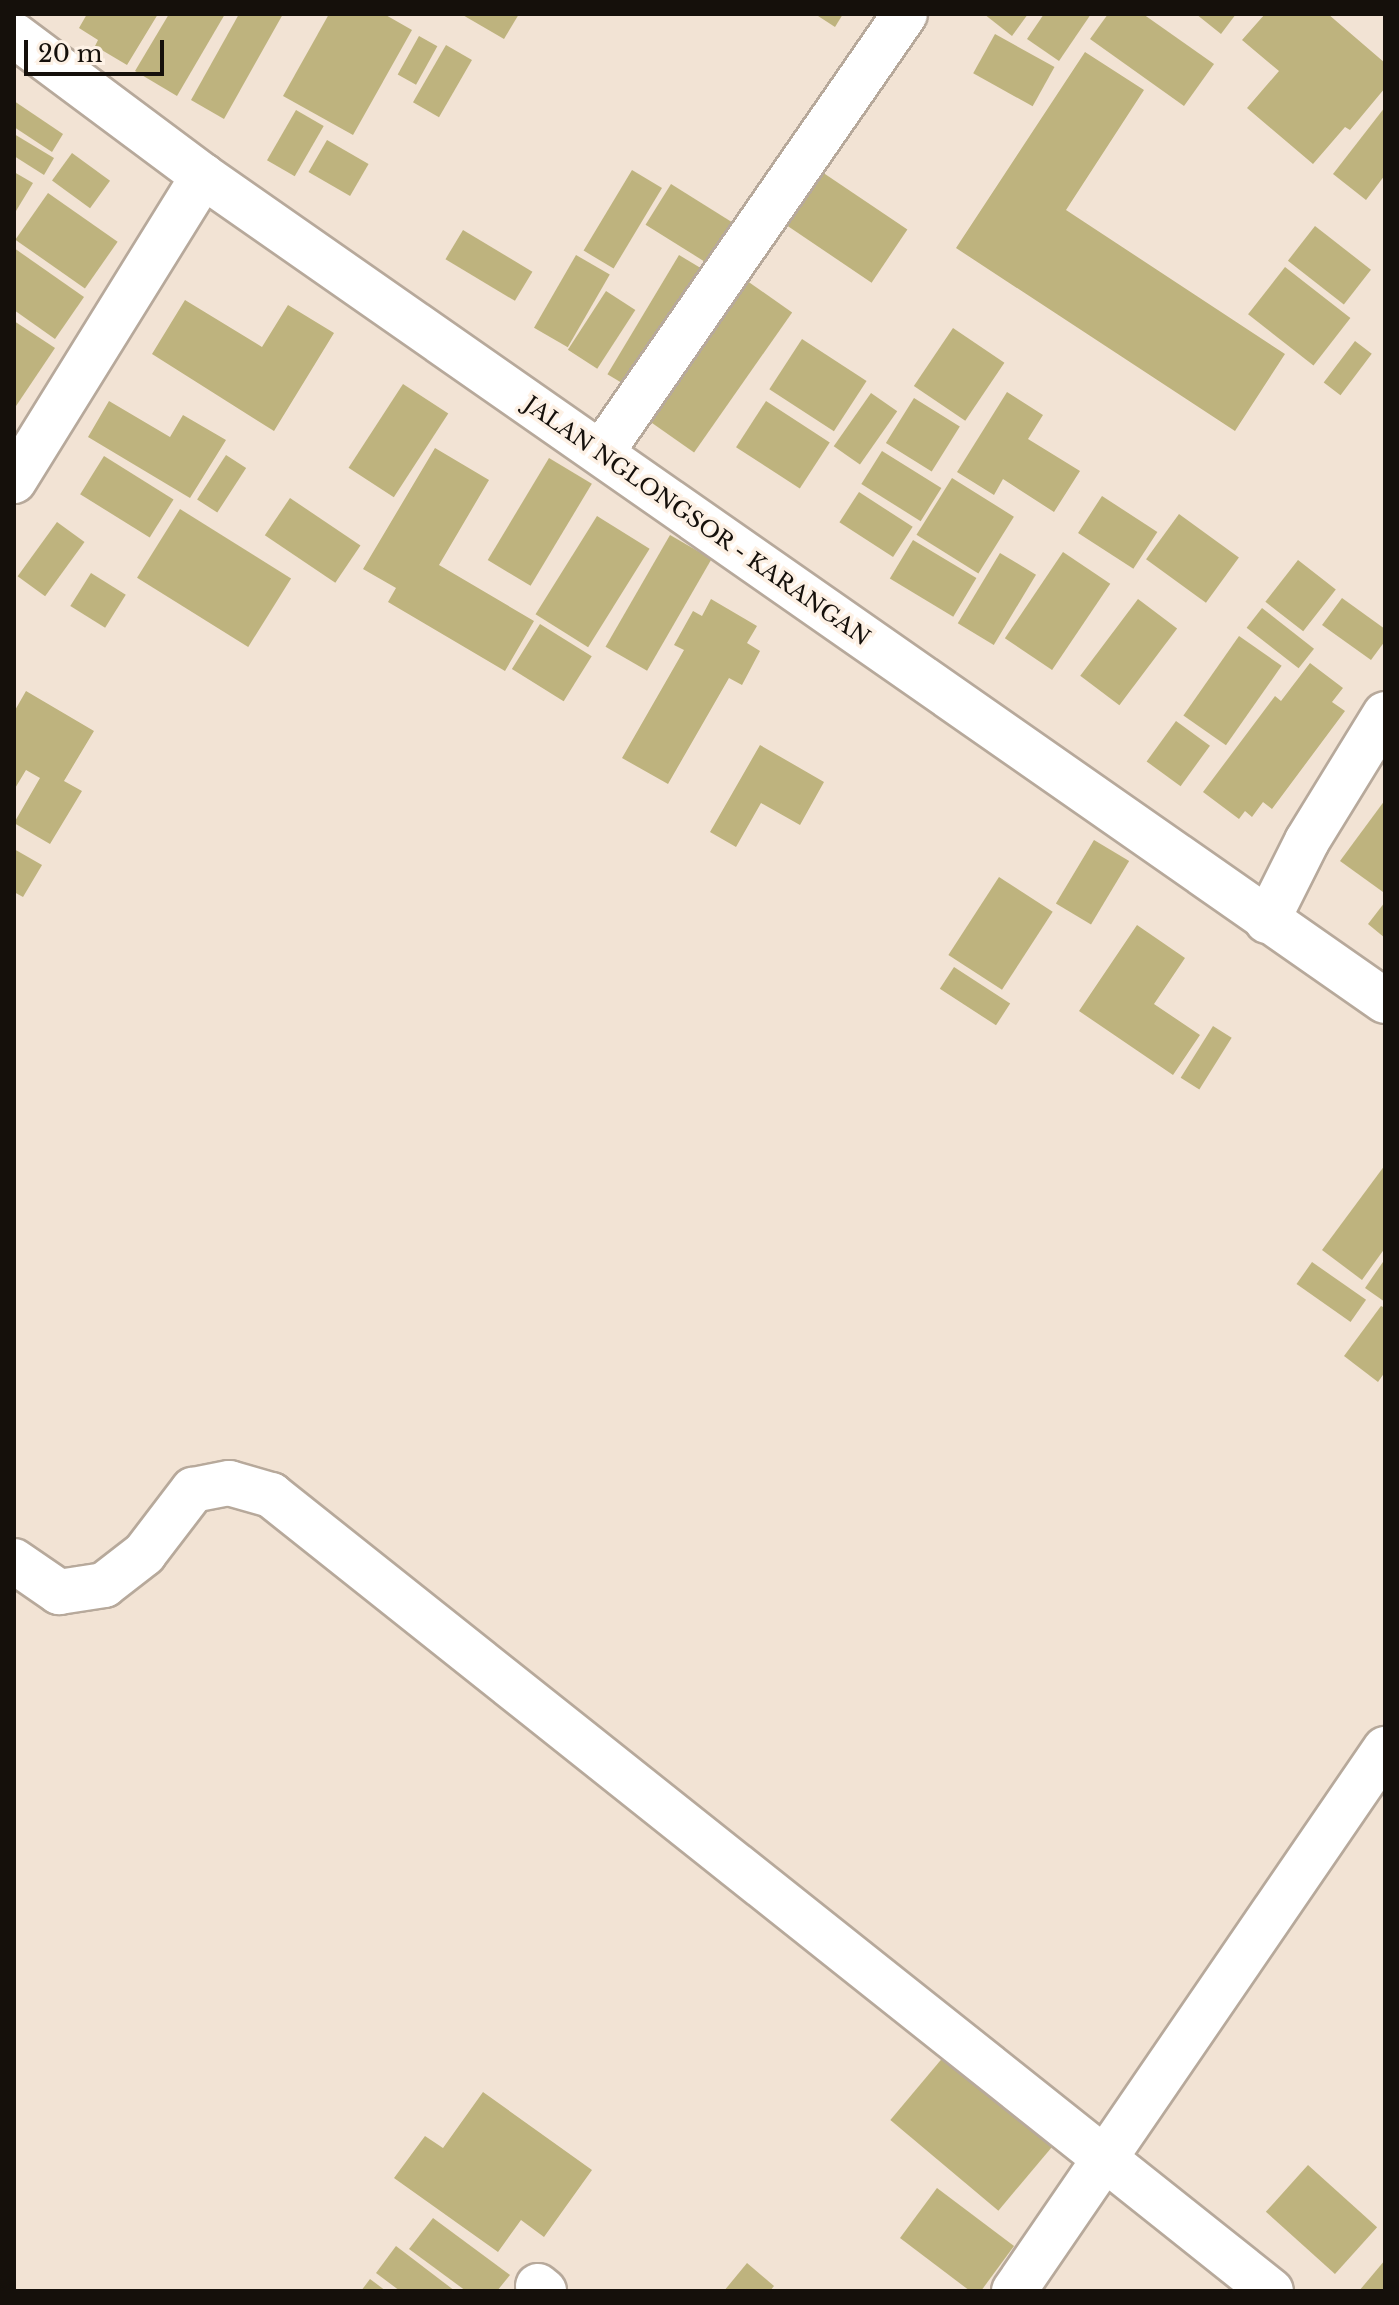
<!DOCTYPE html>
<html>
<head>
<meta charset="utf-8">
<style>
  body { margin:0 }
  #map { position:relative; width:1399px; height:2305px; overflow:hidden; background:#f2e3d4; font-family:"Libre Baskerville",serif }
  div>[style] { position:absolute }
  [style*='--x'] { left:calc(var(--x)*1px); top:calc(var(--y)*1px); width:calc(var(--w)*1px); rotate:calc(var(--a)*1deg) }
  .building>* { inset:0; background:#beb37e; transform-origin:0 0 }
  .roads { filter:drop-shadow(2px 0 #b7a99b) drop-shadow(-2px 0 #b7a99b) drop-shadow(0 2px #b7a99b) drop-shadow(0 -2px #b7a99b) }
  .minor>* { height:44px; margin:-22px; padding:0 22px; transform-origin:22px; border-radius:22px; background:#fff }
  .trunk>* { height:44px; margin:-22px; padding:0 22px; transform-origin:22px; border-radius:22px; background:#fff }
  span { translate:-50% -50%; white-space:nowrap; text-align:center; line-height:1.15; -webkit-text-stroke:7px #fdf1e5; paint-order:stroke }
  .street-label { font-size:22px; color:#15100b }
  .frame { position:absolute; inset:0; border:16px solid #15100b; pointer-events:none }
  .scale { position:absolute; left:24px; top:40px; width:140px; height:36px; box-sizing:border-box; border:4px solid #15100b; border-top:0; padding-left:10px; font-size:24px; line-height:28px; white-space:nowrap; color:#15100b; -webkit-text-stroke:6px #fdf1e5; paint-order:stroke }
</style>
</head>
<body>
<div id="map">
  <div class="building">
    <div style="clip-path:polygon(87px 14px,158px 14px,127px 65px,95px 46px,98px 40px,79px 28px)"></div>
    <div style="clip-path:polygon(169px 14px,225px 14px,177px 96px,135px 71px)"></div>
    <div style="clip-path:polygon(239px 14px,283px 14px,224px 119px,191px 100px)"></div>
    <div style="clip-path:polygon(329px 14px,384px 14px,412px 30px,353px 135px,283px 96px)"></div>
    <div style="clip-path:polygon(461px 14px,519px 14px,504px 39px)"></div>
    <div style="clip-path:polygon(815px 14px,843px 14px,835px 27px)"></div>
    <div style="clip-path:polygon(984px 14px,1028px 14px,1012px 36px)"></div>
    <div style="clip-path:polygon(1044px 14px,1091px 14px,1059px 61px,1027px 39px)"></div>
    <div style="clip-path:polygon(1108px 14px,1143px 14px,1214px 64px,1184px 106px,1090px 39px)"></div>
    <div style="clip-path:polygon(1196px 14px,1236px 14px,1221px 34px)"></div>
    <div style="clip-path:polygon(1265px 14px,1328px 14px,1385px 63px,1385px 88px,1350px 130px,1345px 127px,1313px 164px,1247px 108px,1279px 71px,1242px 40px)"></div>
    <div style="left:995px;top:34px;width:68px;height:45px;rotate:29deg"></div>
    <div style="left:419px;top:36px;width:21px;height:44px;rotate:29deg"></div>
    <div style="left:446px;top:45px;width:30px;height:66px;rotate:30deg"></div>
    <div style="clip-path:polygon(1085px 52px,1144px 90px,1066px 210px,1285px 354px,1235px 431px,956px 248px)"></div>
    <div style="clip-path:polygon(14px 101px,63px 134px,52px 152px,14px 127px)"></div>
    <div style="clip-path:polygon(1385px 107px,1385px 175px,1366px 200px,1333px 174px)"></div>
    <div style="left:296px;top:110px;width:32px;height:58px;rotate:30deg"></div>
    <div style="clip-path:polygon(14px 134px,54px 158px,44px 175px,14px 156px)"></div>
    <div style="left:327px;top:140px;width:48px;height:37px;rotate:30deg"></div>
    <div style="left:72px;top:153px;width:47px;height:34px;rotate:36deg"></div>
    <div style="left:632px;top:170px;width:35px;height:94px;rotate:31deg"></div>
    <div style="clip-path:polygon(14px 172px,33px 183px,16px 211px,14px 210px)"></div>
    <div style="left:822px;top:172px;width:103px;height:64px;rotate:34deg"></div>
    <div style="left:671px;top:184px;width:81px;height:48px;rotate:32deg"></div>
    <div style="left:48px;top:193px;width:85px;height:57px;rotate:35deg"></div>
    <div style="left:1315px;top:226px;width:71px;height:44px;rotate:38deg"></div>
    <div style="left:463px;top:230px;width:81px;height:34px;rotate:31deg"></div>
    <div style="clip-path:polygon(14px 248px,84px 297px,55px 339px,14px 310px)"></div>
    <div style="left:576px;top:255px;width:39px;height:84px;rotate:30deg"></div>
    <div style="left:679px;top:255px;width:33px;height:139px;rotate:31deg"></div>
    <div style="left:1285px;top:267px;width:83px;height:60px;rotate:38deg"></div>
    <div style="left:743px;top:278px;width:60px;height:171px;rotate:35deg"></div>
    <div style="left:606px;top:291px;width:35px;height:70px;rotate:33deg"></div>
    <div style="clip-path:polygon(185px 300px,262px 347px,288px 305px,334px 333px,274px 431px,152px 354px)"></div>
    <div style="clip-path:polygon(14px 321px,55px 348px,14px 409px)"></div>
    <div style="left:953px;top:328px;width:62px;height:70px;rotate:34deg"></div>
    <div style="left:802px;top:339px;width:77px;height:60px;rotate:33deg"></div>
    <div style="left:1355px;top:341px;width:21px;height:52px;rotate:37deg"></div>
    <div style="left:403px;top:384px;width:54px;height:100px;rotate:33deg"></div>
    <div style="clip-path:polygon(1007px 392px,1043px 415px,1028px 439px,1080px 471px,1054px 512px,1003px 479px,994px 495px,957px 472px)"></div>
    <div style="left:871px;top:393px;width:32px;height:65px;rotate:35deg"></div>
    <div style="left:914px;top:398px;width:54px;height:53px;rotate:32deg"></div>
    <div style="clip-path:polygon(109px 401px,170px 437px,183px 415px,226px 440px,190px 498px,88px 437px)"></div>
    <div style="left:766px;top:401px;width:76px;height:55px;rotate:33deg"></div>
    <div style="clip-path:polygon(435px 448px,489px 480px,439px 565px,534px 621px,505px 671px,388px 602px,396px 588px,363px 569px)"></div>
    <div style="left:882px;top:451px;width:70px;height:39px;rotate:32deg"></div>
    <div style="left:226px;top:455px;width:24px;height:53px;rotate:33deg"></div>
    <div style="left:104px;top:456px;width:82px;height:45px;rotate:32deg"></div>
    <div style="left:549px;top:458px;width:50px;height:119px;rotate:31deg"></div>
    <div style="left:952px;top:478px;width:73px;height:67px;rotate:32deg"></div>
    <div style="left:859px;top:492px;width:64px;height:36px;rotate:33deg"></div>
    <div style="left:1102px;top:496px;width:66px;height:44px;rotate:33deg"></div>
    <div style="left:290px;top:498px;width:85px;height:45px;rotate:34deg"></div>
    <div style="left:180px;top:509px;width:131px;height:81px;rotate:32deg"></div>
    <div style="left:1179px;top:514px;width:74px;height:56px;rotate:36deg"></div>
    <div style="left:597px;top:516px;width:62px;height:116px;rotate:32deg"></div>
    <div style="left:57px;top:522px;width:34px;height:67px;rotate:36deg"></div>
    <div style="left:670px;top:535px;width:48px;height:129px;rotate:30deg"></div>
    <div style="left:913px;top:540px;width:74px;height:45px;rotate:31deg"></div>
    <div style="left:1063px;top:552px;width:57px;height:104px;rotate:34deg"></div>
    <div style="left:1000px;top:553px;width:42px;height:82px;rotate:31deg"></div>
    <div style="left:1298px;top:560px;width:48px;height:53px;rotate:38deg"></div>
    <div style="left:91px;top:573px;width:41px;height:39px;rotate:32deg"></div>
    <div style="clip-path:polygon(1342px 598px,1385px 629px,1385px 641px,1371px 660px,1322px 625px)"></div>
    <div style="clip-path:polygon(711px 599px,757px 626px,747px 643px,760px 651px,742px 685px,729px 678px,668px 784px,622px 758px,684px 650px,674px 645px,693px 611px,702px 616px)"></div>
    <div style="left:1138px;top:599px;width:49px;height:96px;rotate:37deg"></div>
    <div style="left:1262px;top:608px;width:66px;height:25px;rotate:38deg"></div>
    <div style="left:540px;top:624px;width:61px;height:53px;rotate:32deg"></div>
    <div style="left:1239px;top:636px;width:52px;height:97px;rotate:35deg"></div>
    <div style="clip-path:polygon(1310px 663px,1343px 688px,1332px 702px,1345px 711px,1272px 809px,1263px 802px,1252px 817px,1245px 811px,1239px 819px,1203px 792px,1275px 696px,1281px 701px)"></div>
    <div style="clip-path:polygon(26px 691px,94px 731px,64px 781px,82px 791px,50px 844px,14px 823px,40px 778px,26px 770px,14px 790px,14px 712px)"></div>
    <div style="left:1176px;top:721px;width:42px;height:50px;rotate:36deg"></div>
    <div style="clip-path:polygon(760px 745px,824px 782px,800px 825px,761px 803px,736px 847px,710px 832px)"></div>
    <div style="clip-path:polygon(1385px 800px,1385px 889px,1383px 892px,1340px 861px)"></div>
    <div style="left:1094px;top:840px;width:41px;height:74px;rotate:31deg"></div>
    <div style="clip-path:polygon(14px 849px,42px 865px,23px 897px,14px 892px)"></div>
    <div style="left:999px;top:877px;width:64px;height:93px;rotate:33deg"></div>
    <div style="clip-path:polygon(1385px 902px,1385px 938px,1368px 924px)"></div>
    <div style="clip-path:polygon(1137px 925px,1185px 958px,1154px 1004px,1200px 1035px,1173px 1075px,1079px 1011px)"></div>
    <div style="left:954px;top:967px;width:67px;height:26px;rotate:33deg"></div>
    <div style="left:1213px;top:1026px;width:22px;height:61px;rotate:32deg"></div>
    <div style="clip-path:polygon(1385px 1165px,1385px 1248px,1362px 1280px,1322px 1250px)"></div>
    <div style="clip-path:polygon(1385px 1259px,1385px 1302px,1365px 1288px)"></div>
    <div style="left:1312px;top:1262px;width:66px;height:27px;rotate:35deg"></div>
    <div style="clip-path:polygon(1381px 1306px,1385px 1308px,1385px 1372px,1378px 1382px,1344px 1356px)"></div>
    <div style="left:945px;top:2055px;width:141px;height:85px;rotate:40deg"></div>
    <div style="clip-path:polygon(483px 2092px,592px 2170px,544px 2237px,521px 2220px,498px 2252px,394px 2178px,425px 2136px,443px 2148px)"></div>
    <div style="left:1308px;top:2165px;width:93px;height:63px;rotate:42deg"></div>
    <div style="clip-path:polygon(937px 2188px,1014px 2246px,981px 2291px,970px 2291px,900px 2238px)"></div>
    <div style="clip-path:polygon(433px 2218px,510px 2275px,497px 2291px,466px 2291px,409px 2249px)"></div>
    <div style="clip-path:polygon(396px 2246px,455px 2291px,400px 2291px,376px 2273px)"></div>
    <div style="clip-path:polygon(1385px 2260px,1385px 2291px,1359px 2291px)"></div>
    <div style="clip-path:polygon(747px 2263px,774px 2286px,770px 2291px,724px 2291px)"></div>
    <div style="clip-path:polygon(370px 2279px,386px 2291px,361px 2291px)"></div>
  </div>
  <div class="roads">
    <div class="minor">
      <div style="--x:601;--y:453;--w:534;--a:-55.3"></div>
      <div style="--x:14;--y:481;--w:359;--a:-58.2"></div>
      <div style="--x:1267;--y:921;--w:89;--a:-63.4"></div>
      <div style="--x:1307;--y:841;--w:149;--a:-58.4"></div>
      <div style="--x:14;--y:1561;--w:55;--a:34.6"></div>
      <div style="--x:59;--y:1592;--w:46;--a:-8.8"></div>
      <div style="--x:104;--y:1585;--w:51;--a:-37.8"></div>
      <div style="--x:144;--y:1554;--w:81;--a:-52.6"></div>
      <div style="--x:193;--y:1490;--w:37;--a:-11"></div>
      <div style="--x:229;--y:1483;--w:44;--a:15.9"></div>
      <div style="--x:271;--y:1495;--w:1278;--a:38.52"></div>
      <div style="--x:538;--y:2286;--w:8;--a:40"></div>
      <div style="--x:1014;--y:2291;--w:657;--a:-55.61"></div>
    </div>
    <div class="trunk">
      <div style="--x:14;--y:35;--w:236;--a:36.7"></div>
      <div style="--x:203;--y:176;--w:1441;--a:34.91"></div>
    </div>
  </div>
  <div class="street-label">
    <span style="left:697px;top:521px;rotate:35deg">JALAN NGLONGSOR - KARANGAN</span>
  </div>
  <div class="frame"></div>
  <div class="scale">20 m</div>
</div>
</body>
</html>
